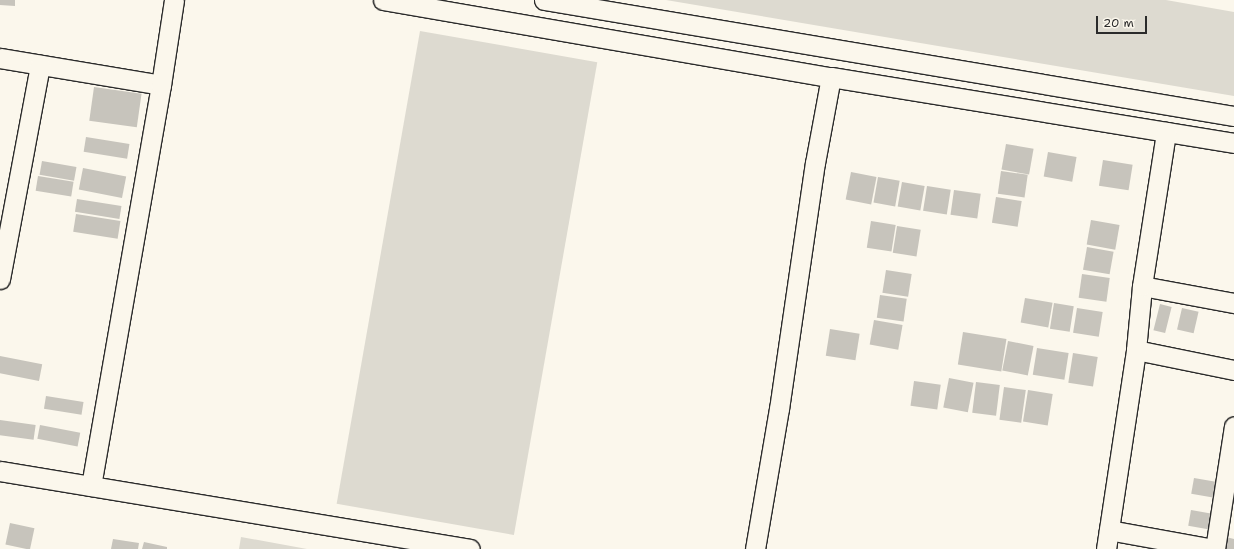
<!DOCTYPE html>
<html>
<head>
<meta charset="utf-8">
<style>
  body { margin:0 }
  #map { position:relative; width:1234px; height:549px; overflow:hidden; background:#fbf7ec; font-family:"Shantell Sans",sans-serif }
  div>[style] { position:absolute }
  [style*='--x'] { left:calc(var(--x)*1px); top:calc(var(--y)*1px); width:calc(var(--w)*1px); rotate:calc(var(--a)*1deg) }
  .green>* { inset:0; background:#dddad0; transform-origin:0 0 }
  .building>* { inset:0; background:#c7c4bc; transform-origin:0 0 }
  .roads { filter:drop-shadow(1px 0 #2b2b2b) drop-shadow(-1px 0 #2b2b2b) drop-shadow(0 1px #2b2b2b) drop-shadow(0 -1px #2b2b2b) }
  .minor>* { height:19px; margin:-9.5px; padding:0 9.5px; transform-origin:9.5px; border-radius:9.5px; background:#fbf7ec }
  span { translate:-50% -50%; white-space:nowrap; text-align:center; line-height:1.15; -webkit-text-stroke:3.5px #fbf7ec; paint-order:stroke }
  .scale { position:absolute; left:1096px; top:16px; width:51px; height:18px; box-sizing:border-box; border:2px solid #2b2b2b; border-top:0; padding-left:5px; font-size:12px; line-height:14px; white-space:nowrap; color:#2b2b2b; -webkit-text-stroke:3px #fbf7ec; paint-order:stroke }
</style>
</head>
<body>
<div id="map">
  <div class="green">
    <div style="clip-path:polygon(666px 0,1166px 0,1234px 12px,1234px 96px)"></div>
    <div style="left:420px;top:31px;width:180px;height:480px;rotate:10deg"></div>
    <div style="clip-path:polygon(241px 537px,307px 549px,239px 549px)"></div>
  </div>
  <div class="building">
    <div style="clip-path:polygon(0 0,15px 0,15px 6px,0 5px)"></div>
    <div style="left:94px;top:87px;width:48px;height:34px;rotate:8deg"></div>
    <div style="left:86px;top:137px;width:44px;height:15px;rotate:9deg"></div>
    <div style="left:1006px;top:144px;width:28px;height:26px;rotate:10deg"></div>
    <div style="left:1048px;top:152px;width:29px;height:25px;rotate:10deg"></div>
    <div style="left:1103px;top:160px;width:30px;height:26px;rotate:9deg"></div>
    <div style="left:42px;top:161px;width:35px;height:14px;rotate:10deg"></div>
    <div style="left:83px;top:168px;width:44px;height:22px;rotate:11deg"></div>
    <div style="left:1001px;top:171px;width:27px;height:23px;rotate:8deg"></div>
    <div style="left:851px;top:172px;width:26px;height:28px;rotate:11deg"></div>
    <div style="left:38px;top:176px;width:36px;height:15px;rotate:9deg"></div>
    <div style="left:878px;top:177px;width:22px;height:26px;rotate:10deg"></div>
    <div style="left:902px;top:182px;width:23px;height:25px;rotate:10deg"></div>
    <div style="left:927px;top:186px;width:24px;height:25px;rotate:9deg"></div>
    <div style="left:954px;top:190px;width:27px;height:25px;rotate:8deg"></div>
    <div style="left:996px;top:197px;width:26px;height:26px;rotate:9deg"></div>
    <div style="left:77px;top:199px;width:45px;height:13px;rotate:9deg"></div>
    <div style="left:76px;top:214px;width:45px;height:18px;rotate:9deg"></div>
    <div style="left:1091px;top:220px;width:29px;height:25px;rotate:10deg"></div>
    <div style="left:871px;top:221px;width:25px;height:27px;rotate:9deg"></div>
    <div style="left:897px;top:226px;width:24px;height:27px;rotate:9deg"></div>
    <div style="left:1087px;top:247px;width:27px;height:23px;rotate:10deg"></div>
    <div style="left:886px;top:270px;width:26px;height:23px;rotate:9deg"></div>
    <div style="left:1082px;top:274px;width:28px;height:24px;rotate:8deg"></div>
    <div style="left:880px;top:295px;width:27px;height:23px;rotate:8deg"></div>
    <div style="left:1025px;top:298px;width:28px;height:25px;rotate:10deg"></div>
    <div style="left:1054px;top:303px;width:20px;height:26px;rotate:9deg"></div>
    <div style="left:1160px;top:304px;width:12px;height:27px;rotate:14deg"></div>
    <div style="left:1077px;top:308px;width:26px;height:25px;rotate:9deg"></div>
    <div style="left:1182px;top:308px;width:17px;height:22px;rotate:13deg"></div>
    <div style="left:874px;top:320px;width:29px;height:25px;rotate:10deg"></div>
    <div style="left:830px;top:329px;width:30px;height:27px;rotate:9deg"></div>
    <div style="left:963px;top:332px;width:44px;height:33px;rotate:9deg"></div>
    <div style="left:1008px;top:341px;width:26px;height:30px;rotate:11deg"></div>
    <div style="left:1037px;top:348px;width:32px;height:27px;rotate:9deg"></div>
    <div style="left:1073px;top:353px;width:25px;height:30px;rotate:9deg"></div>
    <div style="left:0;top:356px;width:43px;height:17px;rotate:11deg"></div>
    <div style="left:949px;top:378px;width:25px;height:30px;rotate:11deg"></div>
    <div style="left:914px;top:381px;width:27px;height:25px;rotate:8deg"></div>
    <div style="left:976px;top:382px;width:24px;height:31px;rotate:7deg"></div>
    <div style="left:1004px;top:387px;width:22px;height:33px;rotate:8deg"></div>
    <div style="left:1028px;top:390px;width:25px;height:32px;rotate:9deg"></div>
    <div style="left:46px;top:396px;width:38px;height:13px;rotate:9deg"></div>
    <div style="left:0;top:420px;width:36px;height:15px;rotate:8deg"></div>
    <div style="left:40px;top:425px;width:41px;height:14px;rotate:11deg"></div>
    <div style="left:1194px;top:478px;width:22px;height:16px;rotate:10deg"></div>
    <div style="left:1191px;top:510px;width:23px;height:16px;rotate:10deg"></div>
    <div style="left:10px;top:523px;width:25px;height:22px;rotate:12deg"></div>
    <div style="clip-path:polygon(1226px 537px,1234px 539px,1234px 549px,1224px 549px)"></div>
    <div style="clip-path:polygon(113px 539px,139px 543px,138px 549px,111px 549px)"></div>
    <div style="clip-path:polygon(144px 542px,167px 547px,167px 549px,142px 549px)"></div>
  </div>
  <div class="roads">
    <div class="minor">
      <div style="--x:383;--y:0;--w:455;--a:9.8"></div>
      <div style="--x:831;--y:77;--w:408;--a:9.3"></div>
      <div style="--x:544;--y:0;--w:700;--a:9.54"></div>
      <div style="--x:0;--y:58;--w:163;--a:9.5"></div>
      <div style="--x:0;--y:279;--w:218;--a:-79.4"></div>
      <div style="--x:1142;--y:286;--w:94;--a:10.5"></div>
      <div style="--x:1136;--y:350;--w:100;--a:11.5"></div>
      <div style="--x:0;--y:471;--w:476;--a:9.4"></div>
      <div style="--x:91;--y:486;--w:407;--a:-80.1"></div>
      <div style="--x:161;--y:85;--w:86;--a:-81.3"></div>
      <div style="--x:1109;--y:530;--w:107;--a:10.3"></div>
      <div style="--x:755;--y:549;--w:142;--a:-80.3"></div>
      <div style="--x:779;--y:409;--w:249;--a:-81.7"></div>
      <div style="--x:815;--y:163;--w:87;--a:-79.5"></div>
      <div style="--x:1106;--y:549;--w:201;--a:-81.4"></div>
      <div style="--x:1136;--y:350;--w:64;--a:-84.6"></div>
      <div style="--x:1142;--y:286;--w:156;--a:-81.1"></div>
      <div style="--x:1215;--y:549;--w:124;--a:-81.2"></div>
    </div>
  </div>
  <div class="scale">20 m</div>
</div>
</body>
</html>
